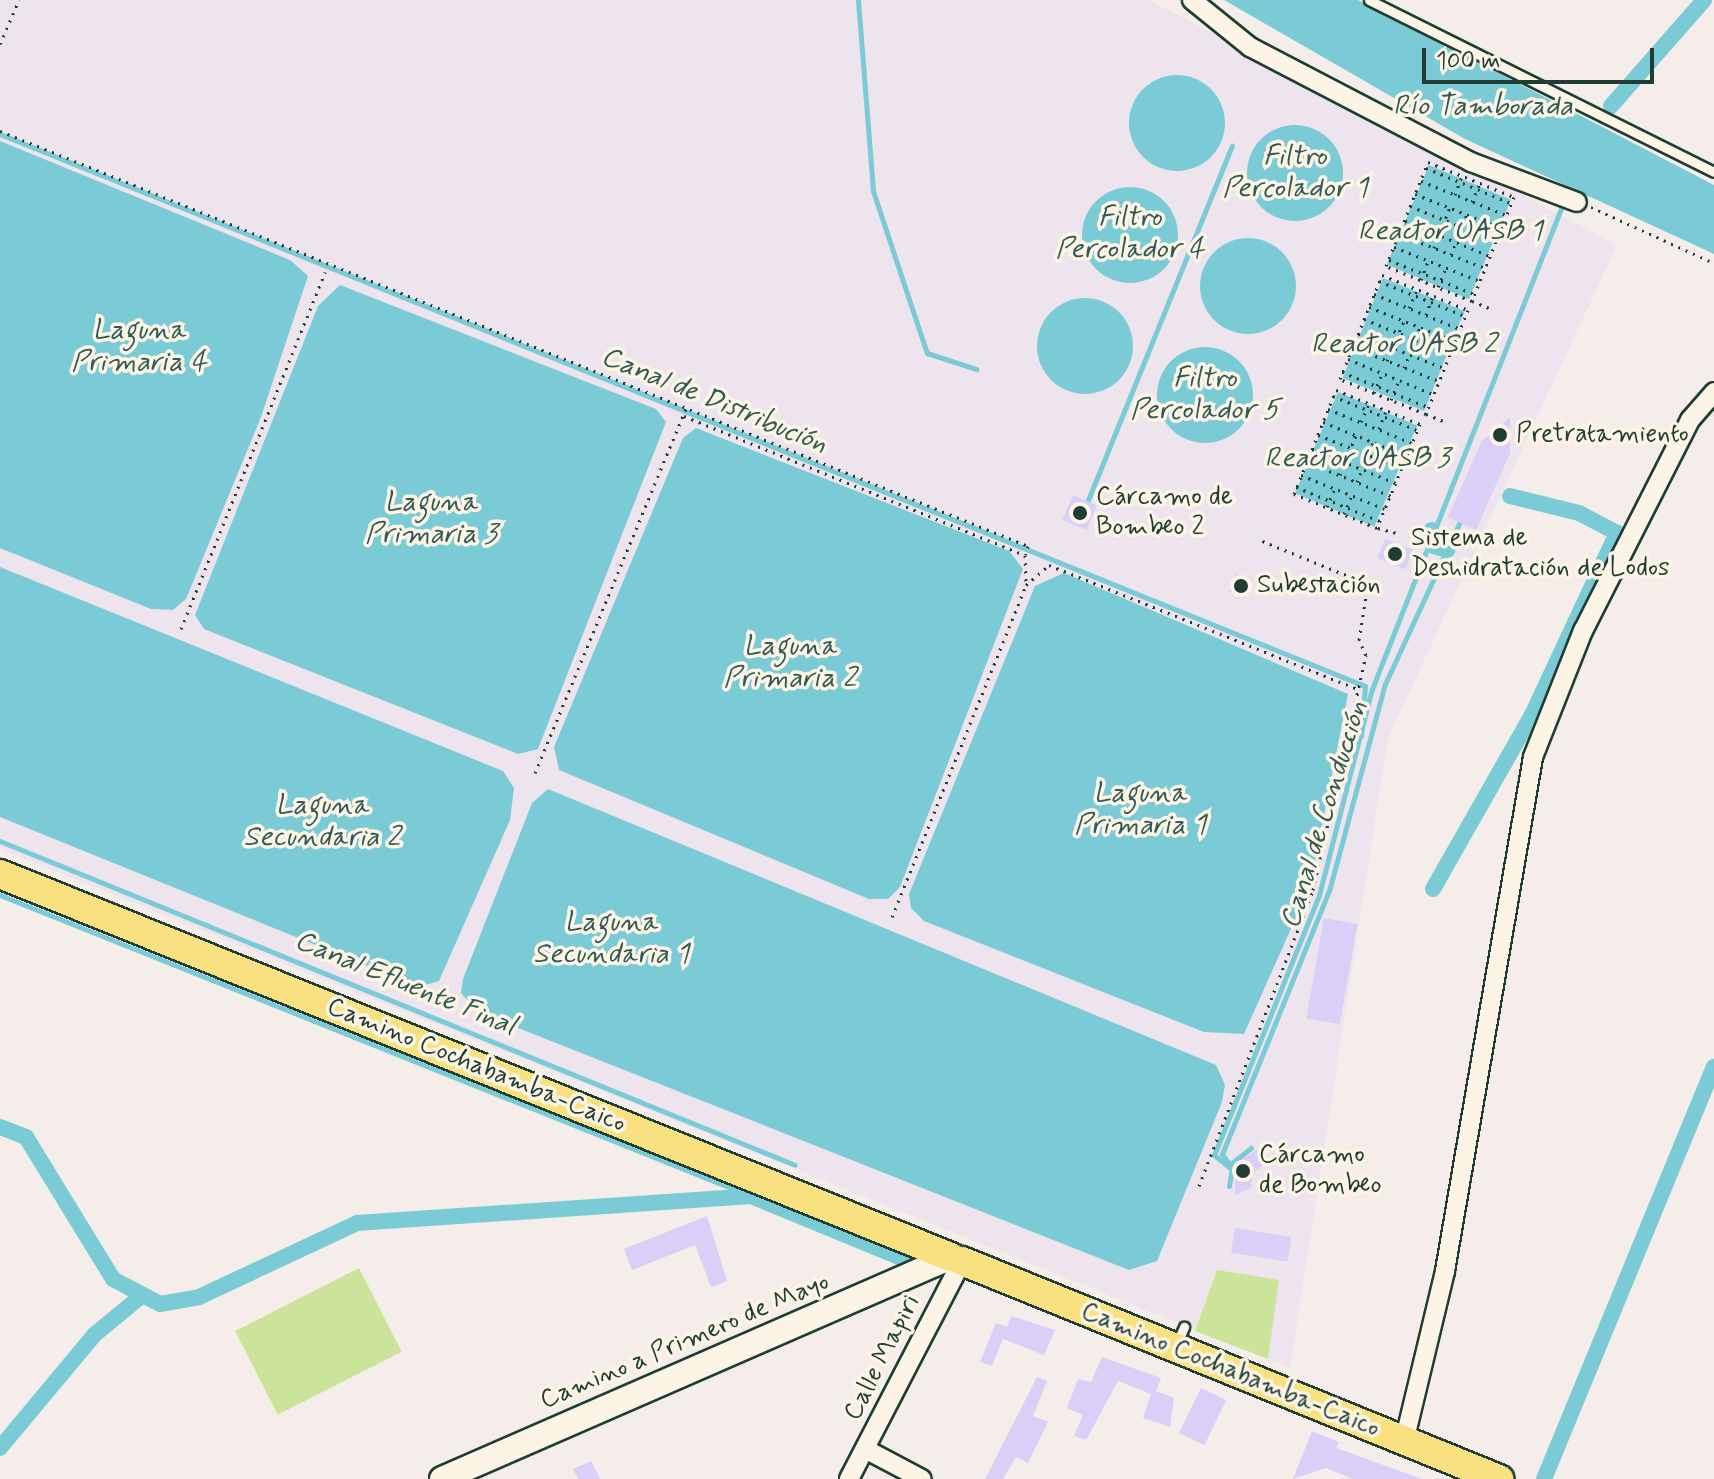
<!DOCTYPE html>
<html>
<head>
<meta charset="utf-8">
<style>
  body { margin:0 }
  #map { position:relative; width:1714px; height:1479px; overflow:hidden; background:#f5ede9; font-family:Mynerve,sans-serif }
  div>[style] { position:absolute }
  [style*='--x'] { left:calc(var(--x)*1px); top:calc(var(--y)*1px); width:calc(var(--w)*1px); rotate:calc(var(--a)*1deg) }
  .built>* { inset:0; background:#ede4ed }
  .green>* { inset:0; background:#cbe49a; transform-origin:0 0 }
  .water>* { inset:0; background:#7bcbd7; transform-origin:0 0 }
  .round { border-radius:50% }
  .stream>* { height:5px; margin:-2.5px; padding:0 2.5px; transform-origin:2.5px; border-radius:2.5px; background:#7bcbd7 }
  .canal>* { height:16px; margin:-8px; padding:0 8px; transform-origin:8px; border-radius:8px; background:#7bcbd7 }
  .building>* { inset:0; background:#d9cff7; transform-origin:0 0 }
  .path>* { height:3px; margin-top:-1.5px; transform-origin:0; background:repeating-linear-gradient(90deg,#1f3d34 0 2px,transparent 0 8px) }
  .roads { filter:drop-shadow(2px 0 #1f3d34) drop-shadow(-2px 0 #1f3d34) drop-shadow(0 2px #1f3d34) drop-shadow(0 -2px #1f3d34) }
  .service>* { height:9px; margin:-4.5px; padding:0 4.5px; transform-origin:4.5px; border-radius:4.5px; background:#fcf5e5 }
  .minor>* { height:18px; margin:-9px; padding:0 9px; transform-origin:9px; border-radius:9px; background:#fcf5e5 }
  .secondary>* { height:24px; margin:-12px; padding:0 12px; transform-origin:12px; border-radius:12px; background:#fcf5e5 }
  .primary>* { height:28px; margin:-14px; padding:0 14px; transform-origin:14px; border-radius:14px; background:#f9e181 }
  .path-bridge>* { height:3px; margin-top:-1.5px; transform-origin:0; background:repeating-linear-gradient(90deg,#1f3d34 0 2px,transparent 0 8px) }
  .dots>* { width:22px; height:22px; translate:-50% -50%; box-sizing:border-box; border:4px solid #fcf5e5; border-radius:50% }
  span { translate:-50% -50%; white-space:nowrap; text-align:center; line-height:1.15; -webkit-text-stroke:7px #fcf5e5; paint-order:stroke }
  .poi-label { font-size:26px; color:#1f3d34 }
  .left { translate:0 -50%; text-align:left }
  .street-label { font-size:26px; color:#1f3d34 }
  .water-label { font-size:28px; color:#315955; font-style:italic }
  .scale { position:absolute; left:1422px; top:48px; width:232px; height:36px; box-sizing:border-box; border:4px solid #1f3d34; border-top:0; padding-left:10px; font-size:24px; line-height:28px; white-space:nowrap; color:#1f3d34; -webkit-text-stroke:6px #fcf5e5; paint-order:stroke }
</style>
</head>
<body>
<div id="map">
  <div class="built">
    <div style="clip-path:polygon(0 0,1149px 0,1617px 245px,1388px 738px,1290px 1368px,0 849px)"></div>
  </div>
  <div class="green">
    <div style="left:359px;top:1268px;width:94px;height:139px;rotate:63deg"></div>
    <div style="clip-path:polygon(1217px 1270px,1279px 1280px,1268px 1359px,1195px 1331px)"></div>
  </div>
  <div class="water">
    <div style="clip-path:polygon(1224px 0,1358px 0,1714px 185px,1714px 254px,1465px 139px)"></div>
    <div class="round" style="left:1129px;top:75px;width:96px;height:96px"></div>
    <div class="round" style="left:1247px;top:125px;width:96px;height:96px"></div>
    <div style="clip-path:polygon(0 141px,290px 260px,308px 276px,261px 417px,186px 599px,173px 610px,151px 609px,0 548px)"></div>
    <div style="left:1429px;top:165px;width:89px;height:108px;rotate:23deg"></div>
    <div class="round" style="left:1082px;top:187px;width:96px;height:96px"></div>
    <div class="round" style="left:1200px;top:238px;width:96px;height:96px"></div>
    <div style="left:1383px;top:278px;width:88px;height:108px;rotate:22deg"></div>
    <div style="clip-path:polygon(340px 285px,656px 409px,666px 422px,538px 749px,518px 754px,204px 629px,195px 615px,318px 306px)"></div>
    <div class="round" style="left:1037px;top:298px;width:96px;height:96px"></div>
    <div class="round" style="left:1157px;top:347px;width:96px;height:96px"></div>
    <div style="left:1338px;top:392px;width:86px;height:110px;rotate:23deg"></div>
    <div style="clip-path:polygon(696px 428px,1009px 551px,1023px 569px,900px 887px,888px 899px,869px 899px,559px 770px,554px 747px,683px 438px)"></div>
    <div style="clip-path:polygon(0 567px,503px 771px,514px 788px,510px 820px,439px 981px,419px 987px,0 817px)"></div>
    <div style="clip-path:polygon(1064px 573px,1348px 694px,1310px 886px,1244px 1034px,1204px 1032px,924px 921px,911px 908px,909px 894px,1035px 586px)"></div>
    <div style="clip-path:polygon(548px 789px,1216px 1065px,1225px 1085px,1222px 1102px,1157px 1261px,1129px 1270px,478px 1012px,461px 993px,463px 979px,532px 803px)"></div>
  </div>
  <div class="stream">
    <div style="--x:858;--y:0;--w:192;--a:85.5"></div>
    <div style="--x:873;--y:191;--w:171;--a:71.6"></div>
    <div style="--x:927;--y:353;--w:52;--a:18.1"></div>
    <div style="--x:0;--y:134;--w:1472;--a:22.02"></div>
    <div style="--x:1365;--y:686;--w:50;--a:94.6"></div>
    <div style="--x:1086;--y:505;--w:388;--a:-67.9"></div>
    <div style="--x:0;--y:841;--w:858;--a:22.17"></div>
    <div style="--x:0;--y:895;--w:809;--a:21.84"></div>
    <div style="--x:1230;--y:1165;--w:14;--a:-126"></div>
    <div style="--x:1222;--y:1154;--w:284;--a:-67.9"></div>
    <div style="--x:1329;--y:891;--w:214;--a:-74.9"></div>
    <div style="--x:1385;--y:684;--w:179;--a:-65.2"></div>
    <div style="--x:1229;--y:1167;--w:19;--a:-141"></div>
    <div style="--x:1214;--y:1155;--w:280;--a:-68"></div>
    <div style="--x:1319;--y:895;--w:213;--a:-75.6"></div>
    <div style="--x:1372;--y:689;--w:519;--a:-68.53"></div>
    <div style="--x:1229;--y:1186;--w:24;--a:-81"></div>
    <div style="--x:1233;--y:1162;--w:23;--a:-38"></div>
  </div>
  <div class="canal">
    <div style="--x:1611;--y:106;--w:141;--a:-48.7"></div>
    <div style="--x:1431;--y:530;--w:16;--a:79"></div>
    <div style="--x:1434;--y:546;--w:14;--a:17"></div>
    <div style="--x:1433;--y:889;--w:200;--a:-60.4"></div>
    <div style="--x:1532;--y:715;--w:201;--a:-65"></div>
    <div style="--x:1617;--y:533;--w:43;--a:-152.2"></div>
    <div style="--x:1579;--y:513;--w:71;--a:-166.2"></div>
    <div style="--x:0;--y:1127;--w:28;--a:21"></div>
    <div style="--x:26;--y:1137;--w:167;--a:58.5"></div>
    <div style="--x:113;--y:1279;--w:53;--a:28"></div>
    <div style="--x:160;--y:1304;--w:40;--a:-10"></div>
    <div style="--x:199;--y:1297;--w:174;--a:-25.1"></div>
    <div style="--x:357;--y:1223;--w:395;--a:-3.9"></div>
    <div style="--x:751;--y:1196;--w:171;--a:22.4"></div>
    <div style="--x:0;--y:1448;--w:147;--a:-50.2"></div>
    <div style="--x:94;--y:1335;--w:58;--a:-39.4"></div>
    <div style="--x:1544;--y:1479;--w:446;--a:-67.6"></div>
  </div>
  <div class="building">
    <div style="clip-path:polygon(1510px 417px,1510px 453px,1476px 530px,1448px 517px,1482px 441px)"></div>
    <div style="left:1073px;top:495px;width:26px;height:27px;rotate:23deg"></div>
    <div style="left:1385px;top:539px;width:30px;height:21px;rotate:21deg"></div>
    <div style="left:1236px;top:573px;width:17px;height:20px;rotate:21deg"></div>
    <div style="left:1324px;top:918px;width:34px;height:102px;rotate:10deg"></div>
    <div style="clip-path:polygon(1262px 1147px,1266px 1164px,1253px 1172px,1251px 1188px,1235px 1195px,1235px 1163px)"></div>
    <div style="clip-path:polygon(707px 1216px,727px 1281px,711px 1287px,695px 1245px,632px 1270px,624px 1249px)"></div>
    <div style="left:1235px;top:1228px;width:57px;height:25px;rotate:9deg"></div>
    <div style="clip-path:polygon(1011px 1316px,1055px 1330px,1044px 1355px,1003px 1339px,992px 1366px,980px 1362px,996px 1323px,1007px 1327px)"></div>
    <div style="clip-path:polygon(1102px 1357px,1161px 1378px,1156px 1391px,1174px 1398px,1170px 1427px,1143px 1418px,1151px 1394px,1118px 1381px,1086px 1440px,1074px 1436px,1083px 1415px,1067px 1408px,1078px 1379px,1091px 1382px)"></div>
    <div style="clip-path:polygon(1037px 1377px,1047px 1381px,1033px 1416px,1048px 1422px,1028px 1463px,1016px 1457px,1003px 1479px,985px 1479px)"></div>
    <div style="left:1201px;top:1388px;width:28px;height:50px;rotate:26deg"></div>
    <div style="clip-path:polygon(1312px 1431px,1339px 1442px,1336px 1448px,1422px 1479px,1353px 1479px,1326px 1468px,1293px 1479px)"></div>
    <div style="clip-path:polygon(591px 1461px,600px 1479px,578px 1479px,573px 1469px)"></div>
  </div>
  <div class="path">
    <div style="--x:0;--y:44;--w:48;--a:-66.6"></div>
    <div style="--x:0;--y:131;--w:1109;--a:21.98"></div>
    <div style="--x:1028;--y:546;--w:9;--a:108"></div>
    <div style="--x:1428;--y:162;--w:93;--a:22.1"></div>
    <div style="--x:1514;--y:197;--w:112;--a:112"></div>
    <div style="--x:1472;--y:301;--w:93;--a:-157.9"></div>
    <div style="--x:1386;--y:266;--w:112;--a:-68"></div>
    <div style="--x:1426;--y:168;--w:92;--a:22.4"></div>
    <div style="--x:1421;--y:181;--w:92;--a:21.8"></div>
    <div style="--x:1415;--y:194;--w:92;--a:21.6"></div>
    <div style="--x:1410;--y:206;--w:93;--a:22.1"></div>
    <div style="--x:1591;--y:207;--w:135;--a:24.5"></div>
    <div style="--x:1405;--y:221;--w:92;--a:22.4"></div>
    <div style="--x:1399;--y:234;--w:92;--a:21.6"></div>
    <div style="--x:1394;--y:247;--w:92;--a:21.6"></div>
    <div style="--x:1389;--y:260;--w:92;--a:21.8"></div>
    <div style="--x:1382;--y:275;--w:93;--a:22.1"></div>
    <div style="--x:1468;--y:310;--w:112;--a:112"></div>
    <div style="--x:1426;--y:414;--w:93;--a:-157.9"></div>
    <div style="--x:1340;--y:379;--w:112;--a:-68"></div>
    <div style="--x:1379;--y:281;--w:93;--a:22.1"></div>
    <div style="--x:1374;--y:294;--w:93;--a:22.1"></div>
    <div style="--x:1472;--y:301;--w:18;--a:22"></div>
    <div style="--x:1369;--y:307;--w:92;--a:21.6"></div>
    <div style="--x:1364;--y:319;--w:93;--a:22.1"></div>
    <div style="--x:1358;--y:334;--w:92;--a:21.6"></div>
    <div style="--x:1353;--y:347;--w:92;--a:21.6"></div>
    <div style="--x:1348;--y:359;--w:92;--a:22.4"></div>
    <div style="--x:1342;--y:372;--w:93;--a:22.1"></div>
    <div style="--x:1336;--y:390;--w:91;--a:22"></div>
    <div style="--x:1420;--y:424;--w:113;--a:112.5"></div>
    <div style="--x:1377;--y:528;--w:90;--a:-157.7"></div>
    <div style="--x:1294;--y:494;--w:112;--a:-68"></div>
    <div style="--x:1333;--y:396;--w:91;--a:22"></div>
    <div style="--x:1328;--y:409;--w:91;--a:22"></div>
    <div style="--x:1426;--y:414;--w:18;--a:22"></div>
    <div style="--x:684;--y:416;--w:368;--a:22.2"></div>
    <div style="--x:1025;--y:555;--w:30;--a:88"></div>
    <div style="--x:1026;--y:585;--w:30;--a:-41"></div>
    <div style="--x:1049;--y:565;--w:333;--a:21.9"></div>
    <div style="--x:1323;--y:422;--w:91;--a:22"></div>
    <div style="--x:1318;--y:435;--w:90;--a:21.4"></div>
    <div style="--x:1312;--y:449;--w:91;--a:22"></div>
    <div style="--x:1307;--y:462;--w:91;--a:22"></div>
    <div style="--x:1301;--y:475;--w:91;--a:22"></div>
    <div style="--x:1296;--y:487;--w:91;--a:22"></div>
    <div style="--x:1378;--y:528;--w:20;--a:15"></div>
    <div style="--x:181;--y:629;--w:385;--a:-68"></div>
    <div style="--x:535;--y:773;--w:395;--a:-67.5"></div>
    <div style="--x:892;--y:917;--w:356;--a:-68"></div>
    <div style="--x:1199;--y:1186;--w:317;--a:-68.9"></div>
    <div style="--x:1313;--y:890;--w:241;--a:-77.3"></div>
    <div style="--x:1366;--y:655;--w:17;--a:-115"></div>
    <div style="--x:1359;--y:640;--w:57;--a:-80.9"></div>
    <div style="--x:1368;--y:584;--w:117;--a:-157.8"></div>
  </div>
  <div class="roads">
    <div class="service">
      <div style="--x:1369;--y:0;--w:385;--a:26.5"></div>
      <div style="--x:1176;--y:1345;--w:20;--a:-66"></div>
    </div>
    <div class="minor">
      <div style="--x:1192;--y:0;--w:75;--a:39"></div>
      <div style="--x:1250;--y:47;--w:249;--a:27.5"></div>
      <div style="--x:1471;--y:162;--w:113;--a:20.7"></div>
      <div style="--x:1404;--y:1442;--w:176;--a:-76.5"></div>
      <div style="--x:1445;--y:1271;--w:521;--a:-80.28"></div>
      <div style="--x:1533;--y:757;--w:136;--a:-68.4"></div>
      <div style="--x:1583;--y:631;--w:237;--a:-63.1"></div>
      <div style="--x:1690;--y:420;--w:37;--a:-49"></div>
      <div style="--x:865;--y:1449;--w:64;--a:27.8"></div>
      <div style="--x:849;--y:1479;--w:246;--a:-62.6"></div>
    </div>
    <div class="secondary">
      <div style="--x:442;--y:1479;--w:555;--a:-23.56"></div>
      <div style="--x:951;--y:1257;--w:12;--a:20"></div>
    </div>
    <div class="primary">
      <div style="--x:0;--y:874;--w:1025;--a:21.94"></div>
      <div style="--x:962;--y:1261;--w:580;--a:22.1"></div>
    </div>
  </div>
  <div class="path-bridge">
    <div style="--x:1455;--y:195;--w:20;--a:-70"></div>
    <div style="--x:1472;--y:202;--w:21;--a:-67"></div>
    <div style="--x:1434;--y:248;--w:44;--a:-68.7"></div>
    <div style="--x:1451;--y:255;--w:44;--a:-68.7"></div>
    <div style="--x:1421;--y:280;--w:20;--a:-70"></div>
    <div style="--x:1438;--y:287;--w:21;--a:-67"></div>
    <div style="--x:1409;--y:308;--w:20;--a:-66"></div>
    <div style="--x:1426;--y:315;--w:20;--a:-70"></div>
    <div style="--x:1387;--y:361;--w:43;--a:-67"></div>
    <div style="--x:1404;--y:368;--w:44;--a:-68.7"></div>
    <div style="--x:1374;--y:393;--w:21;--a:-67"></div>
    <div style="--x:1391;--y:400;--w:22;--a:-68"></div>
    <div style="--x:1361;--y:422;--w:20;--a:-66"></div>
    <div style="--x:1379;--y:429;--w:19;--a:-69"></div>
    <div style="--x:1340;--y:475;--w:43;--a:-68.2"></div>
    <div style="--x:1357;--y:482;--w:42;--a:-67.7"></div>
    <div style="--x:1327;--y:507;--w:21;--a:-67"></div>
    <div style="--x:1344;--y:514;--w:21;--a:-67"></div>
  </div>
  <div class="dots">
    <div style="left:1500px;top:435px;background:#1f3d34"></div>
    <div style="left:1080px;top:513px;background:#1f3d34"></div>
    <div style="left:1395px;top:554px;background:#1f3d34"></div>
    <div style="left:1241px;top:586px;background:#1f3d34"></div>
    <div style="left:1243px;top:1171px;background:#1f3d34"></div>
  </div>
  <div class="poi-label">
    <span class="left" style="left:1516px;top:435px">Pretratamiento</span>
    <span class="left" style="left:1096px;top:513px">Cárcamo de<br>Bombeo 2</span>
    <span class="left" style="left:1411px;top:554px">Sistema de<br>Deshidratación de Lodos</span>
    <span class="left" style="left:1257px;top:586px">Subestación</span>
    <span class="left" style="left:1259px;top:1171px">Cárcamo<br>de Bombeo</span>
  </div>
  <div class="street-label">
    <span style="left:476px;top:1066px;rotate:22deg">Camino Cochabamba-Caico</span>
    <span style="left:685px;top:1342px;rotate:-23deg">Camino a Primero de Mayo</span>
    <span style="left:883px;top:1358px;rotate:-63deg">Calle Mapiri</span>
    <span style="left:1230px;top:1371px;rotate:22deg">Camino Cochabamba-Caico</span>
  </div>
  <div class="water-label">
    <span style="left:1483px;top:107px">Río Tamborada</span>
    <span style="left:1295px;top:173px">Filtro<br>Percolador 1</span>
    <span style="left:1130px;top:234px">Filtro<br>Percolador 4</span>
    <span style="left:1450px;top:232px">Reactor UASB 1</span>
    <span style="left:139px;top:347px">Laguna<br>Primaria 4</span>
    <span style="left:1404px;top:345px">Reactor UASB 2</span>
    <span style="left:1205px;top:395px">Filtro<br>Percolador 5</span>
    <span style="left:714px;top:401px;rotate:22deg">Canal de Distribución</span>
    <span style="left:1357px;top:459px">Reactor UASB 3</span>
    <span style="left:431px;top:519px">Laguna<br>Primaria 3</span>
    <span style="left:790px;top:663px">Laguna<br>Primaria 2</span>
    <span style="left:1140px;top:810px">Laguna<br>Primaria 1</span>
    <span style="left:322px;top:822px">Laguna<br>Secundaria 2</span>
    <span style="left:1325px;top:815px;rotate:-73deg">Canal de Conducción</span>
    <span style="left:611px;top:939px">Laguna<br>Secundaria 1</span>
    <span style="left:405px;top:984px;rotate:22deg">Canal Efluente Final</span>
  </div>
  <div class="scale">100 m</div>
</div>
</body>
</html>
